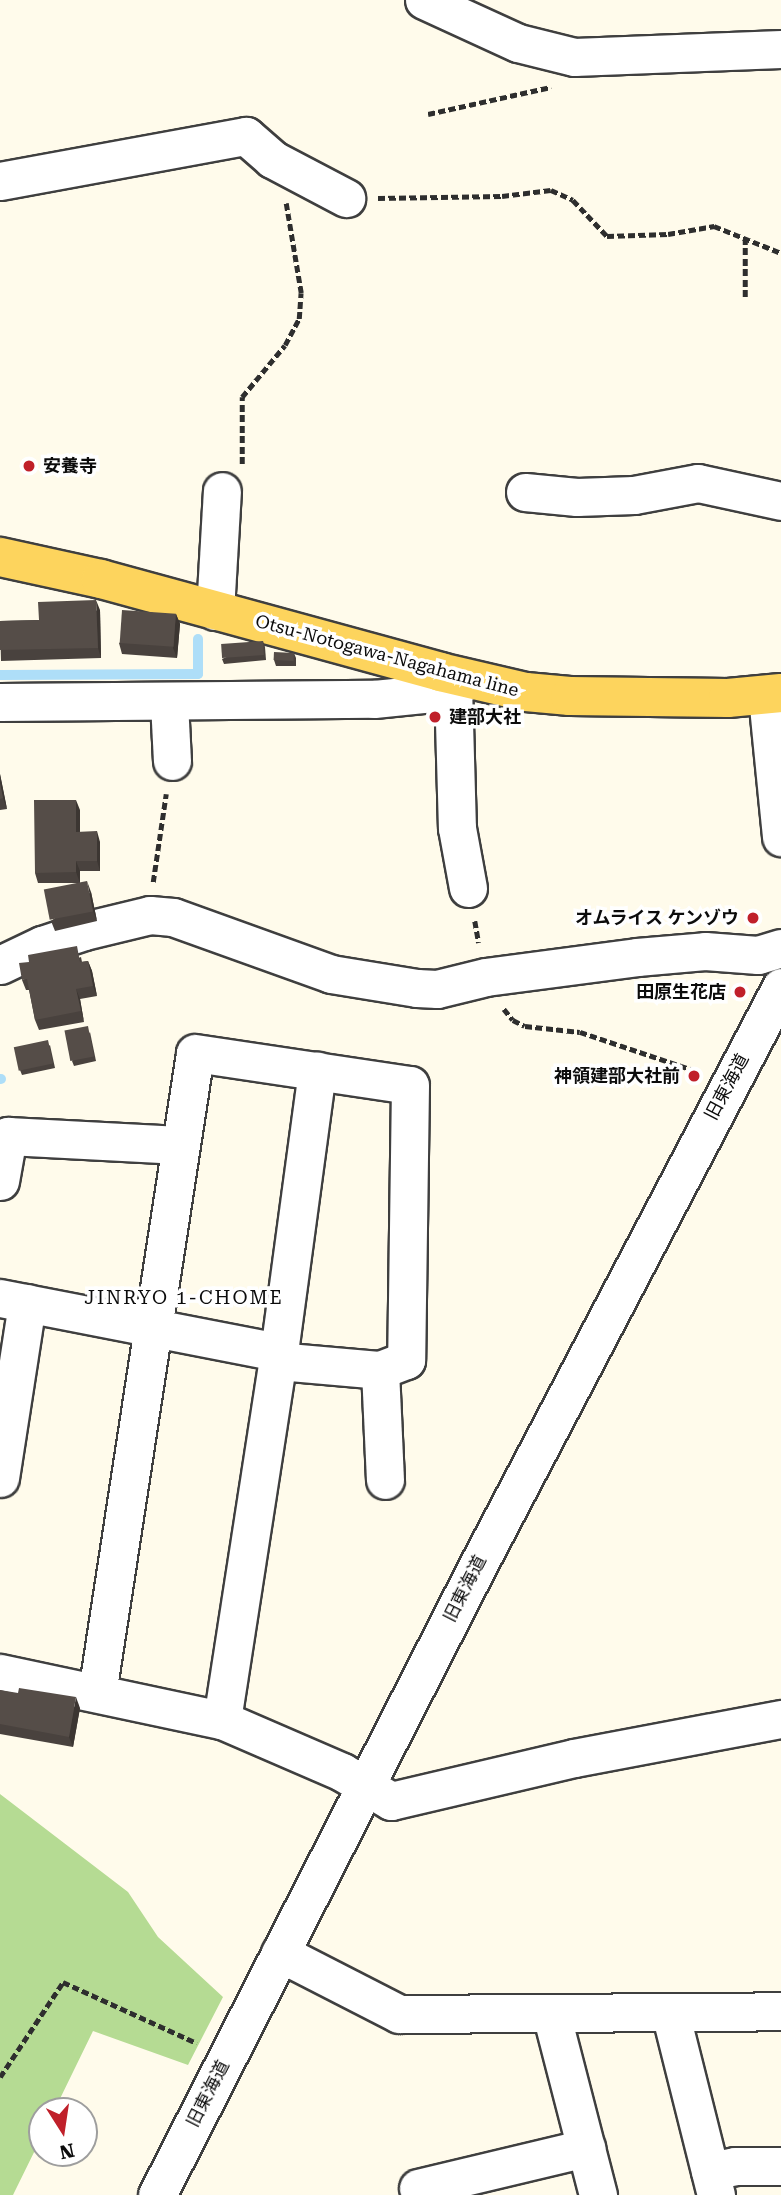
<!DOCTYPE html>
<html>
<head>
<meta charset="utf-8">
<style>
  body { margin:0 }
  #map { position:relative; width:781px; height:2195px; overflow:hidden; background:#fffbeb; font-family:"Roboto Serif","Noto Sans JP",serif }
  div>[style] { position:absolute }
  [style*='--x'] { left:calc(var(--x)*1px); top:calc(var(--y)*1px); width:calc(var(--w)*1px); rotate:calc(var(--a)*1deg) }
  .forest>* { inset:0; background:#b5db93 }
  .stream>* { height:10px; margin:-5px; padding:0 5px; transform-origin:5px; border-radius:5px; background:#aedef8 }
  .path>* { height:4.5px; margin-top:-2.25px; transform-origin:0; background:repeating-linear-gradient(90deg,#2e2e2e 0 7px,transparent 0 10.5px) }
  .roads { filter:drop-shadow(2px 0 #3f3f3f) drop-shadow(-2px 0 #3f3f3f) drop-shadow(0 2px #3f3f3f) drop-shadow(0 -2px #3f3f3f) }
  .minor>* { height:37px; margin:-18.5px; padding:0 18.5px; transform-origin:18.5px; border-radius:18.5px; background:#fff }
  .major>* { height:38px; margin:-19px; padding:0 19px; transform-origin:19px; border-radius:19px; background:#fdd45d }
  .wall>* { inset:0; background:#49423e }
  .shaded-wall>* { inset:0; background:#3c3632 }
  .building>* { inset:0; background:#554d48; transform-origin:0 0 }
  .dots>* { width:19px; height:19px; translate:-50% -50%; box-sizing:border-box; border:4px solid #fff; border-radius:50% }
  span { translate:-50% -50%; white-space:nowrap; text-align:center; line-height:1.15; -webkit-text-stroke:7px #fff; paint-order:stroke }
  .poi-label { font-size:18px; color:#0c0c0c; font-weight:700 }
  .left { translate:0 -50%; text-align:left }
  .right { translate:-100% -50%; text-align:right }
  .street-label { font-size:18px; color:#0c0c0c }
  .neighbourhood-label { font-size:19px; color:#0c0c0c; letter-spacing:2px }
  .north { position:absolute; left:28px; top:2097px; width:70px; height:70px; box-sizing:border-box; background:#fff; border:2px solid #9e9e9e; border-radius:50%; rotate:168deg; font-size:19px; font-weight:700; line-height:28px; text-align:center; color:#0c0c0c }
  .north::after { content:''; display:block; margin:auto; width:24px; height:32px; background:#c0202a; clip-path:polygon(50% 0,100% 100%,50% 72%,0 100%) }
</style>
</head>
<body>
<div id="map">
  <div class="forest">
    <div style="clip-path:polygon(0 1794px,128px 1892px,158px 1937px,223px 1997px,188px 2065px,93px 2031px,54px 2111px,42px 2111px,42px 2136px,13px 2195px,0 2195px)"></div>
  </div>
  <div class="stream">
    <div style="--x:0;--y:675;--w:198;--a:-0.3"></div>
    <div style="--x:198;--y:674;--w:35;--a:-90"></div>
    <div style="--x:0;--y:1079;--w:1;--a:0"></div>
  </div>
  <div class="path">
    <div style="--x:428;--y:114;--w:126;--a:-12.4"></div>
    <div style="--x:378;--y:198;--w:124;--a:-0.9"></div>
    <div style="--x:502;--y:196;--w:49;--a:-7"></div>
    <div style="--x:551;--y:190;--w:24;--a:24"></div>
    <div style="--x:573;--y:200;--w:50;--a:46.6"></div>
    <div style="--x:607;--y:236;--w:61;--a:-1.9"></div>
    <div style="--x:668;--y:234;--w:47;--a:-9.9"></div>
    <div style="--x:714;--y:226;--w:72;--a:21.9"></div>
    <div style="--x:745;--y:297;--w:58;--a:-90"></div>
    <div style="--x:242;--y:464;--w:67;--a:-90"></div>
    <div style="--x:242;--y:397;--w:67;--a:-50.4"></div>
    <div style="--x:285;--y:345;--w:30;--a:-62"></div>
    <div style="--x:299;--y:319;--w:26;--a:-86"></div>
    <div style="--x:301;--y:293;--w:91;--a:-99.5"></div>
    <div style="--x:153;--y:882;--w:89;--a:-81.6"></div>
    <div style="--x:475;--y:921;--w:22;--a:80"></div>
    <div style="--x:504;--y:1009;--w:14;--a:51"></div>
    <div style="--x:513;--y:1020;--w:13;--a:27"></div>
    <div style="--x:525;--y:1026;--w:55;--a:6.2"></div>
    <div style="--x:580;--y:1032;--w:126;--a:18.6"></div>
    <div style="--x:0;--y:2077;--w:114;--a:-56.4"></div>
    <div style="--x:63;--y:1982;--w:147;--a:24.5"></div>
  </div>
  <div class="roads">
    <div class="minor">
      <div style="--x:424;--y:0;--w:103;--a:24.6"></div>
      <div style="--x:518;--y:43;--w:58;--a:14"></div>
      <div style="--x:574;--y:57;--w:207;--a:-2.2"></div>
      <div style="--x:0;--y:181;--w:250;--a:-10.4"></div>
      <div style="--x:246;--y:136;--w:35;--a:41"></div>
      <div style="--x:272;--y:159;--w:84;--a:27.8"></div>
      <div style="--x:525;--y:492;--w:52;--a:5.5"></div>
      <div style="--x:577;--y:497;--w:57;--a:-2"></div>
      <div style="--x:634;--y:495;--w:65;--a:-10.6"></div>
      <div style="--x:698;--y:483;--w:85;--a:12.2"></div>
      <div style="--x:215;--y:611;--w:120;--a:-86.7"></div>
      <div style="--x:453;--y:686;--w:142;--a:88.4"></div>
      <div style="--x:457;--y:828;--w:61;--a:79.6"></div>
      <div style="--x:767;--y:696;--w:142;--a:84.3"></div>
      <div style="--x:0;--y:702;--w:374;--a:-0.5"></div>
      <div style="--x:374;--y:699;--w:49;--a:-5.8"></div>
      <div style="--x:423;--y:694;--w:50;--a:-16.3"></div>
      <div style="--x:169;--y:702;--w:59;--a:87.1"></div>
      <div style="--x:0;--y:965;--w:47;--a:-25.5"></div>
      <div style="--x:42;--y:945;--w:44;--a:-18.4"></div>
      <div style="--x:84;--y:931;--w:68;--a:-13.6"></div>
      <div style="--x:150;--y:915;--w:23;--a:5"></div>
      <div style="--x:173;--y:917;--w:168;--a:19.8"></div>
      <div style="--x:331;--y:974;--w:87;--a:9.2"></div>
      <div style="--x:417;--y:988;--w:20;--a:3"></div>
      <div style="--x:437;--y:989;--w:50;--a:-13.8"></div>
      <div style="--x:486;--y:977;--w:152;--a:-7.5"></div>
      <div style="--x:637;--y:957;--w:68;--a:-5"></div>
      <div style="--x:705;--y:951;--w:53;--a:4.3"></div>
      <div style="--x:758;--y:955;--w:24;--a:-17"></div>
      <div style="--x:0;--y:1181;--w:46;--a:-79.9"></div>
      <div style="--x:8;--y:1136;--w:172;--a:3"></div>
      <div style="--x:0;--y:1298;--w:284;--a:11"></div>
      <div style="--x:380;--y:1370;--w:110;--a:87.4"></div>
      <div style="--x:0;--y:1478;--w:177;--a:-81.2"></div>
      <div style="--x:0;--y:1673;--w:227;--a:12"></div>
      <div style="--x:222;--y:1720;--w:131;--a:23.4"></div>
      <div style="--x:342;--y:1772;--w:57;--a:30.6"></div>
      <div style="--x:391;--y:1801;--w:188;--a:-13.2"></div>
      <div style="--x:574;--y:1758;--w:211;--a:-10.7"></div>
      <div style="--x:97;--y:1693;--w:647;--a:-81.29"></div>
      <div style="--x:195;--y:1053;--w:217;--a:8.5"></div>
      <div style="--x:410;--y:1085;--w:275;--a:90.8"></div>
      <div style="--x:406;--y:1360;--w:28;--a:159"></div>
      <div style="--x:380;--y:1370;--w:103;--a:-175"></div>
      <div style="--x:222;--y:1720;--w:372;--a:-81.2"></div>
      <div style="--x:279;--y:1352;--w:284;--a:-82.3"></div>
      <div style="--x:280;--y:1953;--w:134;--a:27.1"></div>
      <div style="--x:399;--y:2014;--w:382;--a:-0.4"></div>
      <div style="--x:670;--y:2012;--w:189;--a:75.9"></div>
      <div style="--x:551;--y:2013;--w:188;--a:75.5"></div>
      <div style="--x:710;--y:2171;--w:25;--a:-11"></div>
      <div style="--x:735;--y:2166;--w:46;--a:0"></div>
      <div style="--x:418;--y:2188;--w:173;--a:-13.4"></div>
      <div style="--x:157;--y:2195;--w:705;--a:-63"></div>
      <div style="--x:477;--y:1567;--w:655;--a:-62.34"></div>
    </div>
    <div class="major">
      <div style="--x:0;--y:557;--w:103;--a:12.3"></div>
      <div style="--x:101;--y:579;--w:352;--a:15.3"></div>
      <div style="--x:440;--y:672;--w:88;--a:13.1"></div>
      <div style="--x:526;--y:692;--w:44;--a:5.2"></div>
      <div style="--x:570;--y:696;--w:158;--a:0.7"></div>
      <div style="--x:728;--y:698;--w:53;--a:-5.4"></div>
    </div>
  </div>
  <div class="wall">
    <div style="clip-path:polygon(100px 610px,101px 658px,1px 661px,0 621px,39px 620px)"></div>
    <div style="clip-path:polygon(176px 614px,180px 624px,177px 658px,122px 654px,119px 643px)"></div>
    <div style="clip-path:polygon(263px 641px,265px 647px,266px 660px,224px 664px,222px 659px)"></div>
    <div style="clip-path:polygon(294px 653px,296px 658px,296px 666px,276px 666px,274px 660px)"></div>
    <div style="clip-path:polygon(0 774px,7px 809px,0 810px)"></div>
    <div style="clip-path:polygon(80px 810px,80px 832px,100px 842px,100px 871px,80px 871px,80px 883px,38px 883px,35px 873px)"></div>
    <div style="clip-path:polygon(91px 892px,97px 921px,55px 931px,51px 921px)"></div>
    <div style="clip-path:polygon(81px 957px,82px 962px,88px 961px,92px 971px,97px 996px,80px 999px,84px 1022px,39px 1030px,35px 1020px,29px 990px,26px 990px,22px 980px)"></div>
    <div style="clip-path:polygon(90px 1032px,96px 1061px,74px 1066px,72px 1061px)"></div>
    <div style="clip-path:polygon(50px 1045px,55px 1068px,22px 1075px,20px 1070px)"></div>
    <div style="clip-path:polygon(0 1690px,80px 1708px,73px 1747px,0 1734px)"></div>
  </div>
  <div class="shaded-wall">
    <div style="clip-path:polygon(96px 600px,100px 610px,101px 658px,98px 648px)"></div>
    <div style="clip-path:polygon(176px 614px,180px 624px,177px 658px,173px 648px)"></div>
    <div style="clip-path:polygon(0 774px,7px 809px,3px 798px,0 783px)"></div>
    <div style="clip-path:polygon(76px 800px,80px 810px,80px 842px,76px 832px)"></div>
    <div style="clip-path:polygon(97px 831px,100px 842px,100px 871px,97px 861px)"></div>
    <div style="clip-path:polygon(76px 861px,80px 871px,80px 883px,76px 872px)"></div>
    <div style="clip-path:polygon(87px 881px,91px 892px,97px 921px,93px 911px)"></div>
    <div style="clip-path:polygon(88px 961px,92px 971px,97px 996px,93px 986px)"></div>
    <div style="clip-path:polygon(76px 989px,80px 999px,84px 1022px,81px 1011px)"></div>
    <div style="clip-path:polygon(76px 1697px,80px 1708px,73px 1747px,69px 1737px)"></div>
  </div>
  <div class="building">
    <div style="clip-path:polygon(96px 600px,98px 648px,0 650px,0 621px,39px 620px,38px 602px)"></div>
    <div style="left:122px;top:610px;width:54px;height:33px;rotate:4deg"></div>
    <div style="left:263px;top:641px;width:14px;height:42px;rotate:86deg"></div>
    <div style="left:274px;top:652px;width:20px;height:8px;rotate:3deg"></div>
    <div style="clip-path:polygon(0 783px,3px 798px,0 799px)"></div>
    <div style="clip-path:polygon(34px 800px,76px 800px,76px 832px,97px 831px,97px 861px,76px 861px,76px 872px,35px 873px)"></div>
    <div style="left:87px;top:881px;width:31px;height:44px;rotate:79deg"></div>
    <div style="clip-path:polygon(77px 946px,80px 962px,88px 961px,93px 986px,76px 989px,81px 1011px,35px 1020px,27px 979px,22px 980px,19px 963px,29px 962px,28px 955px)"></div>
    <div style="left:88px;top:1026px;width:31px;height:24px;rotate:79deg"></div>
    <div style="left:48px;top:1040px;width:24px;height:35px;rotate:78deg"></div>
    <div style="clip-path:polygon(19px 1688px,76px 1697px,69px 1737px,0 1724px,0 1690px,18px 1693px)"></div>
  </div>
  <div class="dots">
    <div style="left:29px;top:466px;background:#c0202a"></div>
    <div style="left:435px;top:717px;background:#c0202a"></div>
    <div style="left:753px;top:918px;background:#c0202a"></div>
    <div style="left:740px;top:992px;background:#c0202a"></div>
    <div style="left:694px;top:1076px;background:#c0202a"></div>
  </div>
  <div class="poi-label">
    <span class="left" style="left:43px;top:466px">安養寺</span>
    <span class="left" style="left:449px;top:717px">建部大社</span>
    <span class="right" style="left:739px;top:918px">オムライス ケンゾウ</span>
    <span class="right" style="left:726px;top:992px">田原生花店</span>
    <span class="right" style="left:680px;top:1076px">神領建部大社前</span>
  </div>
  <div class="street-label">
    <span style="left:387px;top:656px;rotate:15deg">Otsu-Notogawa-Nagahama line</span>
    <span style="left:727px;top:1087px;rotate:-62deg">旧東海道</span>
    <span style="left:465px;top:1589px;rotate:-63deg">旧東海道</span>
    <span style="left:208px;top:2094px;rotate:-63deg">旧東海道</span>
  </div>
  <div class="neighbourhood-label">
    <span style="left:184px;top:1298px">JINRYO 1-CHOME</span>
  </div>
  <div class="north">N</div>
</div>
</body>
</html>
